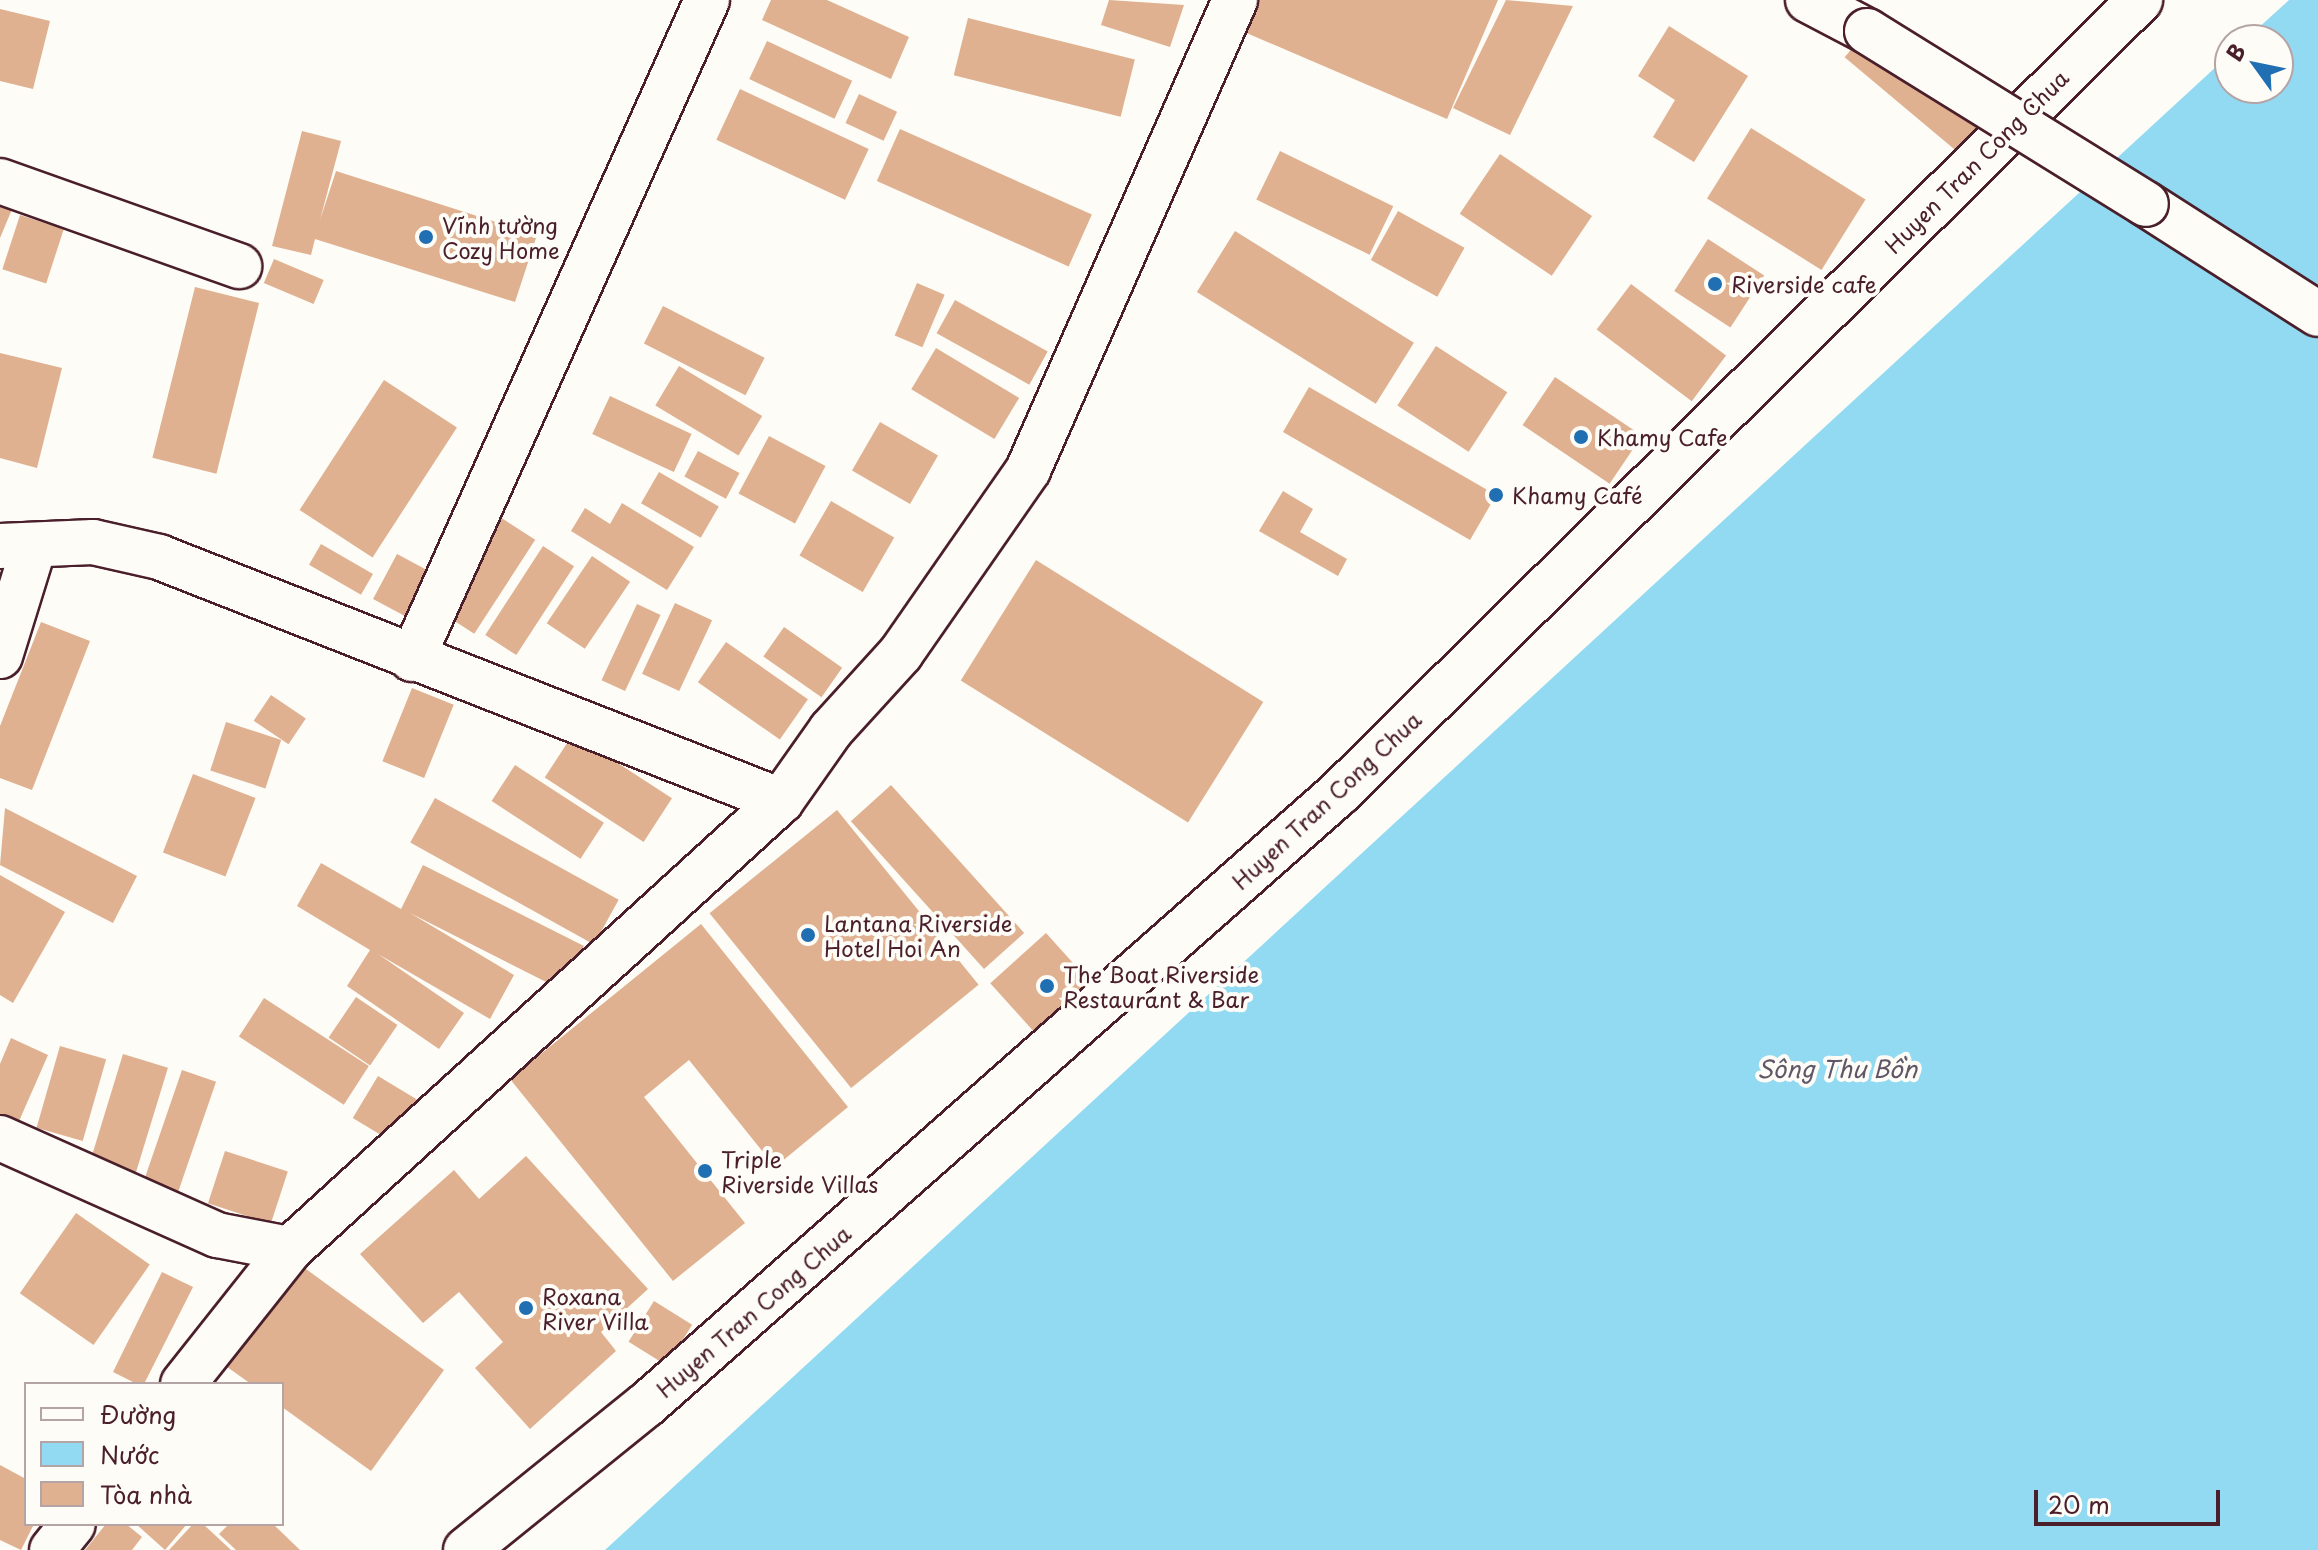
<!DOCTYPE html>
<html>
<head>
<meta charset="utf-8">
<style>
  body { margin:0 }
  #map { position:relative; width:2318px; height:1550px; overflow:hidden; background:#fdfcf7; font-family:"Playpen Sans",sans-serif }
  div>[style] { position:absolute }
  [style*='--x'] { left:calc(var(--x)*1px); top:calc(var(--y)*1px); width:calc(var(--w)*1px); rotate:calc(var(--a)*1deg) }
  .water>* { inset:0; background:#91daf2 }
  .building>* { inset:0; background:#dfb190; transform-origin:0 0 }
  .roads { filter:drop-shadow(2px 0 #4a1f2b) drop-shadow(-2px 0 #4a1f2b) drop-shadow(0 2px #4a1f2b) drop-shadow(0 -2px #4a1f2b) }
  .street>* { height:44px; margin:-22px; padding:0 22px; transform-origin:22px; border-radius:22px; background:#fdfcf7 }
  .secondary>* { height:44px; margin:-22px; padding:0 22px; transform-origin:22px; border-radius:22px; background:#fdfcf7 }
  .bridges { filter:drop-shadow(2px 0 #4a1f2b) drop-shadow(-2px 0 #4a1f2b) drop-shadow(0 2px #4a1f2b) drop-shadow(0 -2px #4a1f2b) }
  .street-bridge>* { height:44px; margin:-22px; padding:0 22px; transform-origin:22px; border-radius:22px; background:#fdfcf7 }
  .dots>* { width:22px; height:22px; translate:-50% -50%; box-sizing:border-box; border:4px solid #fdfcf7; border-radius:50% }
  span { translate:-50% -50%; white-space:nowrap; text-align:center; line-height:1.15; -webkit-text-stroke:8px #fdfcf7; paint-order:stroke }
  .street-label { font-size:22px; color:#4a1f2b }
  .poi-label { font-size:22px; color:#4a1f2b }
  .left { translate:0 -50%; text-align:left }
  .water-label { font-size:24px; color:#5f5767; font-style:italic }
  .legend { position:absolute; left:24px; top:1382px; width:260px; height:144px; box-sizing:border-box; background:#fdfcf7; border:2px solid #b5a4a5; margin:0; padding:10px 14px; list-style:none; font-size:24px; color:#4a1f2b }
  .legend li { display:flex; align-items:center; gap:16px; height:40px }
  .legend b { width:40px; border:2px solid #b5a4a5 }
  .north { position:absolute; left:2214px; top:24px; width:80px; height:80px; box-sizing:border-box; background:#fdfcf7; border:2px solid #b5a4a5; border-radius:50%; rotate:303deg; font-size:22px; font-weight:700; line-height:32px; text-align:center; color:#4a1f2b }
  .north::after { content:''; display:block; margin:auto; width:28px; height:36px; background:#1f6fb2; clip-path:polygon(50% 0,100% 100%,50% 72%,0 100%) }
  .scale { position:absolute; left:2034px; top:1490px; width:186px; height:36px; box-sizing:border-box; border:4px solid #4a1f2b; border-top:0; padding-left:10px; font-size:24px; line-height:28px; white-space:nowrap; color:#4a1f2b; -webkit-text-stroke:6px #fdfcf7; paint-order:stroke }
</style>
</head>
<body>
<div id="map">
  <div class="water">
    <div style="clip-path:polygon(2289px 0,2318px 0,2318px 1550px,605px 1550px,2230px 54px,2230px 88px,2278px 88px,2278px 40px,2245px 40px)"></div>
  </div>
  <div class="building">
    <div style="clip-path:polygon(771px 0,827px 0,909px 37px,891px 79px,762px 20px)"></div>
    <div style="clip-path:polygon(1109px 0,1184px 5px,1170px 47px,1101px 25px)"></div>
    <div style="clip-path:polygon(1255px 0,1498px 0,1447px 119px,1242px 31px)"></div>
    <div style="clip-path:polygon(1506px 0,1573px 6px,1510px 135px,1453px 108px)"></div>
    <div style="clip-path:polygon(0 9px,50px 21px,33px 89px,0 81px)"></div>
    <div style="left:1880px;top:15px;width:179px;height:55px;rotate:40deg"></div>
    <div style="left:968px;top:18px;width:172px;height:59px;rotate:14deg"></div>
    <div style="clip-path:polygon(1669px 26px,1748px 76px,1694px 162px,1653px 137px,1675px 100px,1638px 76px)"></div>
    <div style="left:767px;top:41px;width:94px;height:42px;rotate:25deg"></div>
    <div style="left:740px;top:89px;width:142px;height:56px;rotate:25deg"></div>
    <div style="left:859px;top:94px;width:42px;height:32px;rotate:25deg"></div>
    <div style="left:1751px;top:128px;width:135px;height:83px;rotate:32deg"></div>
    <div style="left:900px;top:129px;width:210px;height:57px;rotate:24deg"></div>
    <div style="clip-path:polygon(302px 131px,341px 141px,320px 220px,336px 171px,537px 235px,515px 302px,315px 239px,311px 255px,272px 246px)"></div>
    <div style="left:1280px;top:151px;width:126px;height:54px;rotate:26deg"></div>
    <div style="left:1500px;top:154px;width:111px;height:72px;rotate:34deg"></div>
    <div style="clip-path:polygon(0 202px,13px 207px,0 238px)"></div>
    <div style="left:1398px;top:211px;width:76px;height:56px;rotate:29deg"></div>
    <div style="left:20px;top:215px;width:46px;height:57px;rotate:18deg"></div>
    <div style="left:1235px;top:231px;width:211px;height:72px;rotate:32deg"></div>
    <div style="left:1708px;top:239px;width:67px;height:62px;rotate:33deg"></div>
    <div style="left:274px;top:259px;width:54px;height:26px;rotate:23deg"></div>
    <div style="left:917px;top:283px;width:30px;height:57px;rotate:23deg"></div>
    <div style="left:1631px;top:284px;width:119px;height:57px;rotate:37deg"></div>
    <div style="left:195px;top:287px;width:66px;height:176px;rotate:14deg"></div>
    <div style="left:955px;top:300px;width:106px;height:38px;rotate:29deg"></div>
    <div style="left:663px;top:306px;width:114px;height:42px;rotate:27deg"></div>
    <div style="left:1436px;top:346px;width:85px;height:71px;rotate:33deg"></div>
    <div style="left:936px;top:348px;width:97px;height:48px;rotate:31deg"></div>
    <div style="clip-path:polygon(0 353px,62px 368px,37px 468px,0 458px)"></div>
    <div style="left:679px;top:366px;width:97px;height:46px;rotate:31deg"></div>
    <div style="left:1555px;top:377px;width:105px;height:58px;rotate:34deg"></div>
    <div style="left:384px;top:380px;width:87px;height:155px;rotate:33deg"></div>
    <div style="left:1309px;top:387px;width:216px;height:52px;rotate:30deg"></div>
    <div style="left:610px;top:396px;width:90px;height:42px;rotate:25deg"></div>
    <div style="left:880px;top:422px;width:67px;height:56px;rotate:30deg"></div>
    <div style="left:769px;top:436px;width:64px;height:65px;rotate:28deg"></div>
    <div style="left:698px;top:451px;width:47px;height:29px;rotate:28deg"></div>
    <div style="left:659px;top:472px;width:69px;height:36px;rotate:30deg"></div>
    <div style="clip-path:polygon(1283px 491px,1313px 509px,1300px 532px,1347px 559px,1338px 576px,1259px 531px)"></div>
    <div style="left:831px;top:501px;width:73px;height:63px;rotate:30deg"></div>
    <div style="clip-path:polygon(622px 503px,694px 547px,667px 590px,571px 531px,585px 508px,610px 524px)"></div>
    <div style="left:500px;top:517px;width:42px;height:112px;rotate:33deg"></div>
    <div style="left:321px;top:544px;width:60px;height:24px;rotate:30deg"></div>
    <div style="left:543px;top:546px;width:37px;height:106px;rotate:33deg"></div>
    <div style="left:397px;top:554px;width:36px;height:51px;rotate:28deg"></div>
    <div style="left:592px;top:556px;width:46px;height:81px;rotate:34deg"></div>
    <div style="left:1036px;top:560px;width:268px;height:142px;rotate:32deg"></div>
    <div style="left:675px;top:603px;width:41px;height:78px;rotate:25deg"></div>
    <div style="left:637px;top:604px;width:26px;height:84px;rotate:25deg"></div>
    <div style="clip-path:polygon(41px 622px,90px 641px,32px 790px,0 778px,0 726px)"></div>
    <div style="left:784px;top:627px;width:71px;height:36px;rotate:35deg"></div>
    <div style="left:726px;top:642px;width:100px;height:49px;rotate:35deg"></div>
    <div style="left:412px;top:688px;width:45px;height:79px;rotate:22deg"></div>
    <div style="left:271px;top:695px;width:42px;height:31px;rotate:34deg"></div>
    <div style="left:226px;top:722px;width:58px;height:51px;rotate:18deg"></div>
    <div style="left:573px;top:734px;width:118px;height:52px;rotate:33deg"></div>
    <div style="left:515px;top:765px;width:106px;height:43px;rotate:33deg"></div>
    <div style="left:193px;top:774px;width:67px;height:84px;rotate:21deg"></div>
    <div style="left:891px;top:785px;width:199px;height:54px;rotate:48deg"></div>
    <div style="left:435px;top:798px;width:210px;height:51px;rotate:29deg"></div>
    <div style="clip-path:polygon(5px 808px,137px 876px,113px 923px,0 865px)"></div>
    <div style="left:837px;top:810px;width:225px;height:164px;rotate:51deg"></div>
    <div style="clip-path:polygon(321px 863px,401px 909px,423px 865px,584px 946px,562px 990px,410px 913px,514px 975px,490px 1019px,378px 954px,464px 1013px,439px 1049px,347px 986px,370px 950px,297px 906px)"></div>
    <div style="clip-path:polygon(0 875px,65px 912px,13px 1003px,0 995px)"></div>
    <div style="clip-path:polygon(701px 924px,848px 1107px,775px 1167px,689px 1060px,644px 1097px,745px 1223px,673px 1281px,510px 1079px)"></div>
    <div style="left:1046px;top:933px;width:78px;height:75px;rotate:48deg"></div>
    <div style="left:356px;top:997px;width:50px;height:49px;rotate:34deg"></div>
    <div style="left:264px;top:998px;width:125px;height:46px;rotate:33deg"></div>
    <div style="clip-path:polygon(11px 1038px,48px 1055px,16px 1128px,0 1121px,0 1064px)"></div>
    <div style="left:60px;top:1046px;width:48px;height:85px;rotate:16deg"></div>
    <div style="left:123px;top:1054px;width:47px;height:119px;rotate:17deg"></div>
    <div style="left:182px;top:1070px;width:36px;height:130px;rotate:19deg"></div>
    <div style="left:378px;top:1076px;width:45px;height:49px;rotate:31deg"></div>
    <div style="left:225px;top:1151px;width:66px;height:55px;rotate:18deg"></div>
    <div style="clip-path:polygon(526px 1156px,648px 1289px,601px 1332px,616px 1351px,530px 1429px,475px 1368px,503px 1342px,459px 1292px,423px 1323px,360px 1254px,454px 1170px,479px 1199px)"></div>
    <div style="left:76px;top:1213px;width:90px;height:98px;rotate:35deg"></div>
    <div style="clip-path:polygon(291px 1258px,444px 1370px,371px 1471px,282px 1407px,282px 1384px,251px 1384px,216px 1359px)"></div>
    <div style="clip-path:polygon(162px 1272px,193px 1287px,144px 1384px,137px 1384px,113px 1372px)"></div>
    <div style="left:654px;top:1301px;width:45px;height:48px;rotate:32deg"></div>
    <div style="clip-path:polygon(0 1465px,26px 1479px,26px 1524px,34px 1524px,21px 1550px,0 1540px)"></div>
    <div style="clip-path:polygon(106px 1524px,126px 1524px,142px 1537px,132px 1550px,85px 1550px)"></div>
    <div style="clip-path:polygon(136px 1524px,187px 1524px,165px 1550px)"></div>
    <div style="clip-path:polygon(193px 1524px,203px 1524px,231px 1550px,169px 1550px)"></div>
    <div style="clip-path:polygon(229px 1524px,273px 1524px,300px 1550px,236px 1550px,219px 1534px)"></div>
  </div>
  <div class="roads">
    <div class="street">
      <div style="--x:1808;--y:0;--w:67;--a:27.7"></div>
      <div style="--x:2146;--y:204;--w:204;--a:32.6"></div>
      <div style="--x:0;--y:546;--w:93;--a:-2.5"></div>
      <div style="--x:93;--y:542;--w:68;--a:12.8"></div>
      <div style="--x:159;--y:557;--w:668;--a:21.42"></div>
      <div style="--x:0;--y:656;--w:115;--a:-72.8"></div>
      <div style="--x:412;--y:659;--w:722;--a:-65.88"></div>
      <div style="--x:0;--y:1138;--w:238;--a:24.1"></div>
      <div style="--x:217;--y:1235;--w:74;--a:10.9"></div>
      <div style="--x:183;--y:1384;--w:172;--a:-51.6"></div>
      <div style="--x:290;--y:1249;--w:665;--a:-42.38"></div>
      <div style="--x:781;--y:801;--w:87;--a:-54.8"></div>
      <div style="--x:831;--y:730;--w:104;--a:-47.7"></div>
      <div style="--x:901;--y:653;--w:223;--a:-55.2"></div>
      <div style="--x:1028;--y:470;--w:514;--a:-66.23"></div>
      <div style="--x:52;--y:1550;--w:33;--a:-51"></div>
      <div style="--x:466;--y:1550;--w:231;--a:-38.9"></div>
      <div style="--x:646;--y:1405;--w:926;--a:-41.45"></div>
      <div style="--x:1340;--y:792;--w:1126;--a:-44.71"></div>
    </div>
    <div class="secondary">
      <div style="--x:0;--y:181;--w:254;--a:19.6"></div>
    </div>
  </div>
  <div class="bridges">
    <div class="street-bridge">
      <div style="--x:1867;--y:31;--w:328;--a:31.8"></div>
    </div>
  </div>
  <div class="dots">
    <div style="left:426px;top:237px;background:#1f6fb2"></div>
    <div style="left:1715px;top:284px;background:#1f6fb2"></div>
    <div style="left:1581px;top:437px;background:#1f6fb2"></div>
    <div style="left:1496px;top:495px;background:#1f6fb2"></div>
    <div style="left:808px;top:935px;background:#1f6fb2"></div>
    <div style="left:1047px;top:986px;background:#1f6fb2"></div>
    <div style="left:705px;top:1171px;background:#1f6fb2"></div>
    <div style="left:526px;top:1308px;background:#1f6fb2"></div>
  </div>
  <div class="street-label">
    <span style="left:1976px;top:161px;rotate:-45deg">Huyen Tran Cong Chua</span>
    <span style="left:1326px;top:800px;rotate:-43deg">Huyen Tran Cong Chua</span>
    <span style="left:753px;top:1311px;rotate:-41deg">Huyen Tran Cong Chua</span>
  </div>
  <div class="poi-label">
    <span class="left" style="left:442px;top:237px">Vĩnh tường<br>Cozy Home</span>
    <span class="left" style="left:1731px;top:284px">Riverside cafe</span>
    <span class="left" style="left:1597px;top:437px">Khamy Cafe</span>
    <span class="left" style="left:1512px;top:495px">Khamy Café</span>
    <span class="left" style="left:824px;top:935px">Lantana Riverside<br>Hotel Hoi An</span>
    <span class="left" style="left:1063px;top:986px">The Boat Riverside<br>Restaurant &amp; Bar</span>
    <span class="left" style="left:721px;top:1171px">Triple<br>Riverside Villas</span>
    <span class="left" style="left:542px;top:1308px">Roxana<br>River Villa</span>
  </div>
  <div class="water-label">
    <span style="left:1837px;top:1069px">Sông Thu Bồn</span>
  </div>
  <ul class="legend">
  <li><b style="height:10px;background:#fdfcf7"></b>Đường</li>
  <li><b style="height:22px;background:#91daf2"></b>Nước</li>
  <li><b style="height:22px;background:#dfb190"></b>Tòa nhà</li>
  </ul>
  <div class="north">B</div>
  <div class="scale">20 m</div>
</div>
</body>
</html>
